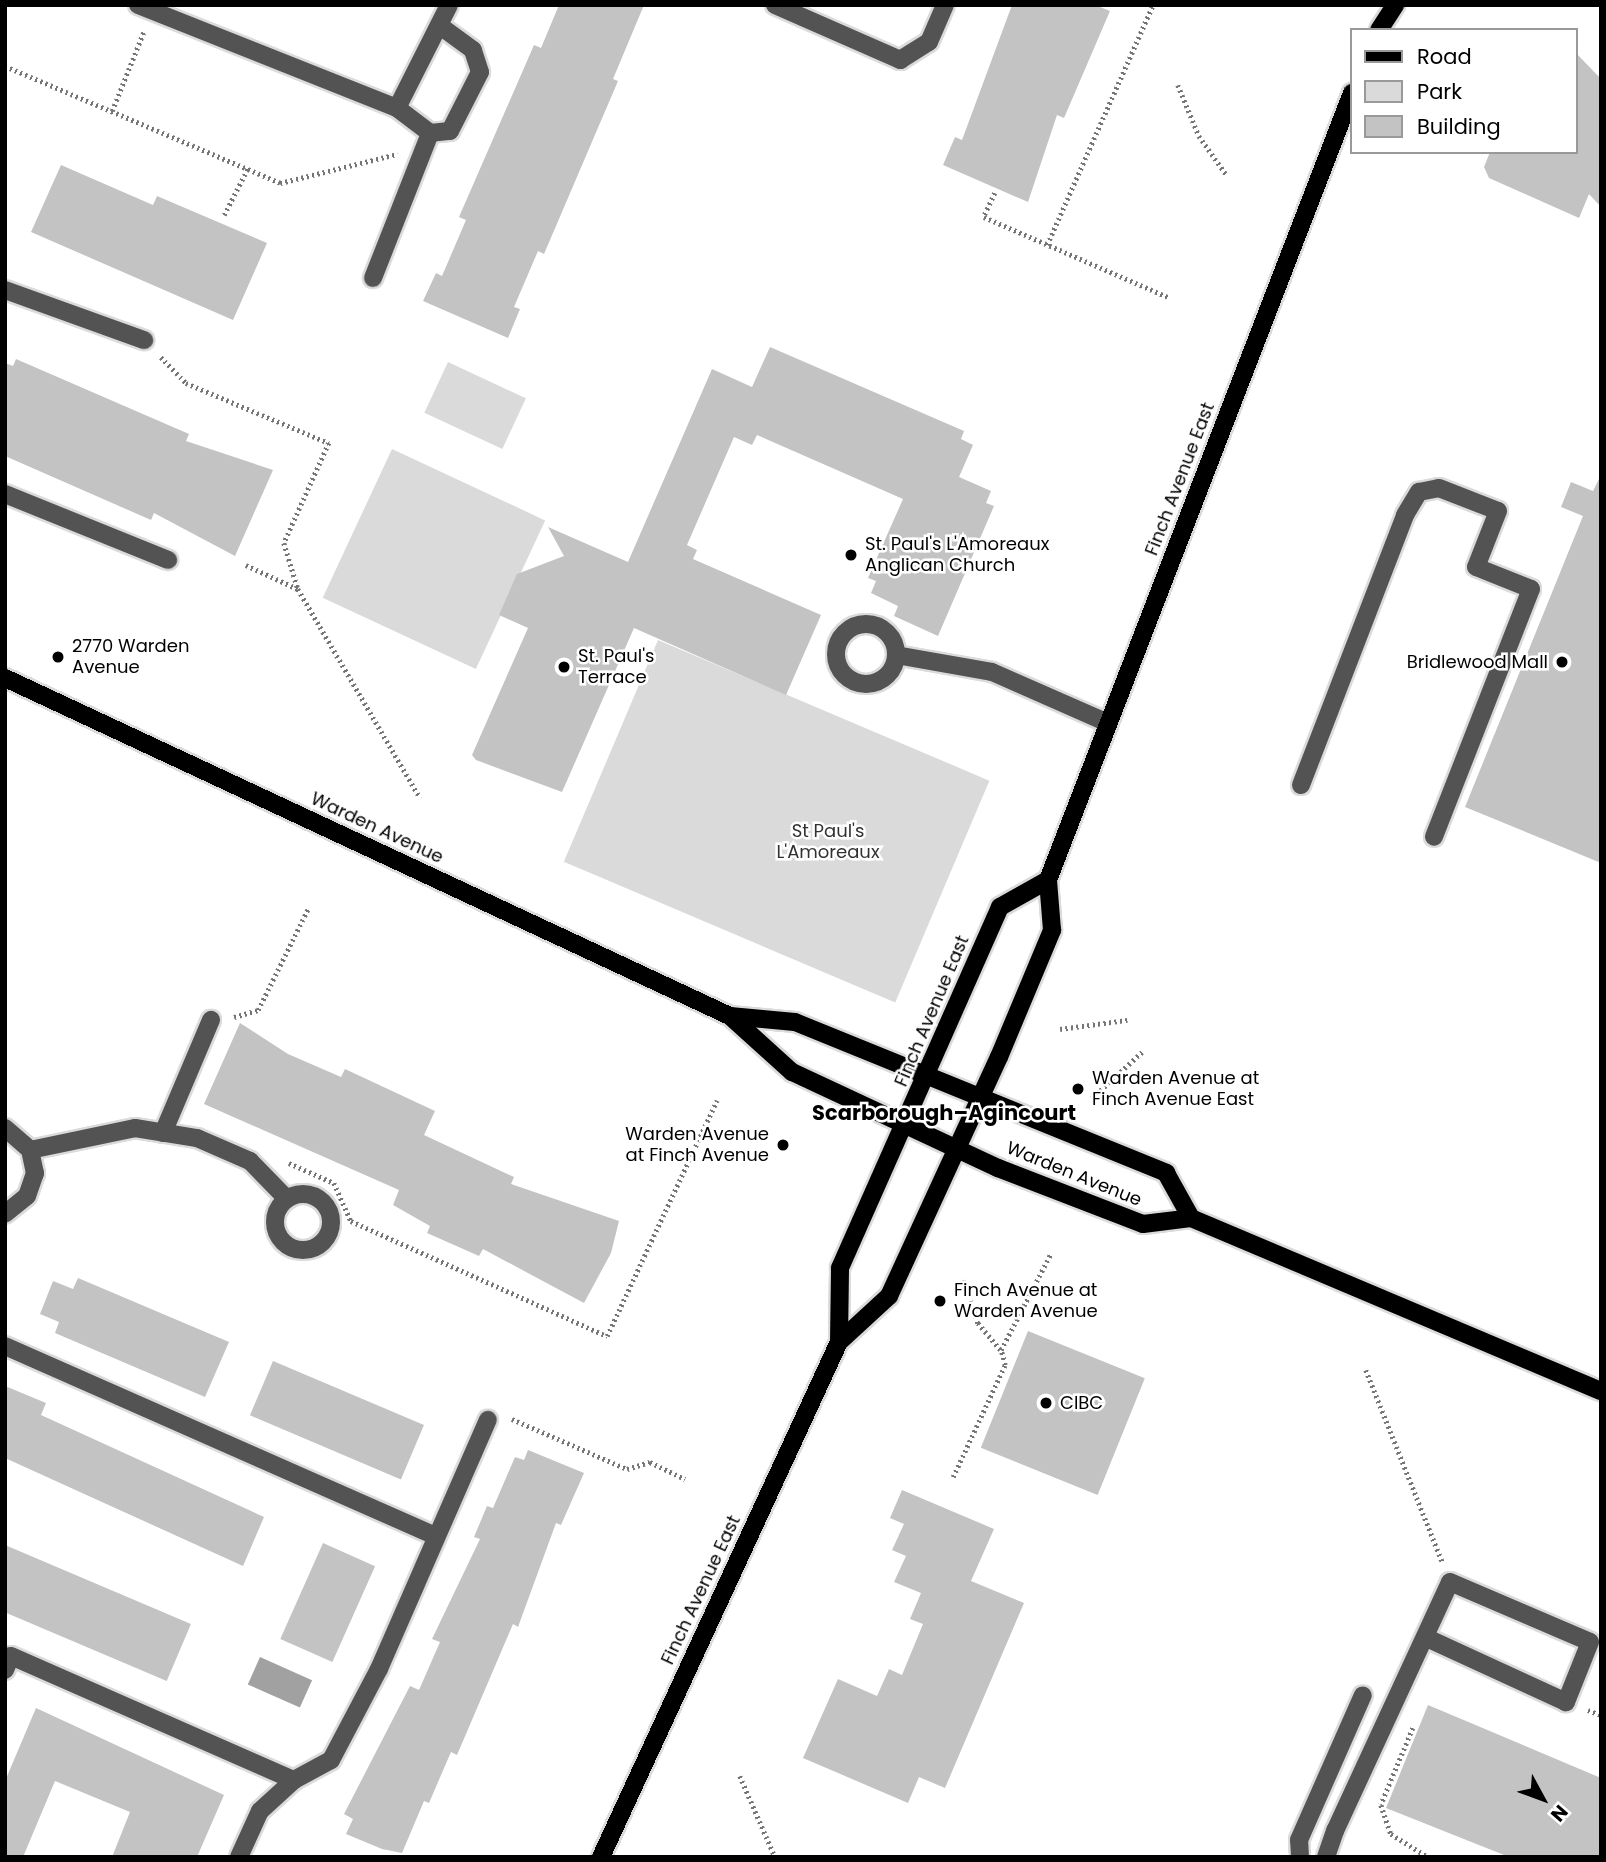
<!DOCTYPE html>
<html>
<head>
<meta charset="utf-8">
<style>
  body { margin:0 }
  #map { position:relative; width:1606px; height:1862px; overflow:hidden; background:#fff; font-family:Poppins,sans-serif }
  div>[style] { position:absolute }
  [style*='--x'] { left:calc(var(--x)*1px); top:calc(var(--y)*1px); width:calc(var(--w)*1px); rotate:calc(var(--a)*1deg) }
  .green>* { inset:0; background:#dadada; transform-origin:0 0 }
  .water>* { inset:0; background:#a1a1a1; transform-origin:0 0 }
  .building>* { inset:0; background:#c3c3c3; transform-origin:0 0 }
  .path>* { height:4.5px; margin-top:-2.25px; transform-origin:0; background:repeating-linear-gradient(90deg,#757575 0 2px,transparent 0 5.5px) }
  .roads { filter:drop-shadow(2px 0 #dbdbdb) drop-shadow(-2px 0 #dbdbdb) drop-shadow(0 2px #dbdbdb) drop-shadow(0 -2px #dbdbdb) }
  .minor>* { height:18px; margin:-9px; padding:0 9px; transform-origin:9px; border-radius:9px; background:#535353 }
  .minor>.ring { margin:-9px; padding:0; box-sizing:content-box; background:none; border:18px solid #535353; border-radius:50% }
  .major>* { height:18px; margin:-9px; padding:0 9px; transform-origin:9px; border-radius:9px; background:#000 }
  .dots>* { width:19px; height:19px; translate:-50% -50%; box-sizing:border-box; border:4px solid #fff; border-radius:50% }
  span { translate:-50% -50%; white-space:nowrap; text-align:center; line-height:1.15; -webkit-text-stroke:5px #fff; paint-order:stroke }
  .street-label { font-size:18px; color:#000 }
  .poi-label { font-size:18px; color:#000 }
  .left { translate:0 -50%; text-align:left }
  .right { translate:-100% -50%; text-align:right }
  .park-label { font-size:18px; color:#313131 }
  .quarter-label { font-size:21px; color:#000; font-weight:700 }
  .frame { position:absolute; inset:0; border:7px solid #000; pointer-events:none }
  .legend { position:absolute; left:1350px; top:28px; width:228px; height:126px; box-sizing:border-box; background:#fff; border:2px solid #999; margin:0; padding:9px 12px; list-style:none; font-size:21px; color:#000 }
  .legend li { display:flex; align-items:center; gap:14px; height:35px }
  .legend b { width:35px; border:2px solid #999 }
  .north { position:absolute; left:1508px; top:1764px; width:70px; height:70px; -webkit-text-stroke:5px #fff; paint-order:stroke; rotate:131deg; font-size:19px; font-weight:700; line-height:28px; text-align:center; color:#000 }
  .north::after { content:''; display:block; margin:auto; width:24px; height:32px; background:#000; clip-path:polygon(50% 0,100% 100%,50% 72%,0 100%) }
</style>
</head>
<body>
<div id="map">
  <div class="green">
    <div style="left:448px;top:362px;width:86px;height:56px;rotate:25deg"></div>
    <div style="left:392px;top:449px;width:169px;height:164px;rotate:25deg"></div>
    <div style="left:658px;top:640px;width:360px;height:241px;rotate:23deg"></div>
  </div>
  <div class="water">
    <div style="left:260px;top:1657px;width:57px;height:30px;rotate:24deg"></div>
  </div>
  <div class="building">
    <div style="clip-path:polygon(559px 5px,644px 5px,613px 79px,618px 81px,544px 254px,538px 251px,514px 307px,520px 309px,508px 338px,423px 301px,436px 273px,442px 276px,466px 220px,459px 217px,534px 45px,541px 48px)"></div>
    <div style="clip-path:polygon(1012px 5px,1095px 5px,1110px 11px,1064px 118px,1057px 115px,1028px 202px,943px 165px,955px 137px,962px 140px)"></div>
    <div style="clip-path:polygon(1576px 53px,1601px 79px,1601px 207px,1589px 194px,1579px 218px,1489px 178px,1484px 167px,1490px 152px,1576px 152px)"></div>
    <div style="clip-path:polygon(61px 165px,153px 205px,157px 196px,267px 243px,233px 320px,31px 232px)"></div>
    <div style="clip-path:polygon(770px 347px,964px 431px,961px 439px,973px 445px,959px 477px,991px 491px,986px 503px,994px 506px,938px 636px,894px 616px,898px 606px,871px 593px,876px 581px,868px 578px,903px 499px,757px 435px,752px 445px,734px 437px,687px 545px,697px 550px,693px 559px,821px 615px,786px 695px,634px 628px,562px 792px,476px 760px,472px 755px,528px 628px,499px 615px,517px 574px,564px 556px,548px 527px,628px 562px,712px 369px,752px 387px)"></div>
    <div style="clip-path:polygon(16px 359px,189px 434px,186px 441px,273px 470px,235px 556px,154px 513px,151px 520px,5px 456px,5px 363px,13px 366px)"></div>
    <div style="clip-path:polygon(1601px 475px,1601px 863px,1465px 807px,1583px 516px,1561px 507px,1571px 482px,1593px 491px)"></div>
    <div style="clip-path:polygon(240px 1023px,288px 1054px,341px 1077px,345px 1069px,435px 1111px,424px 1135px,514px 1177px,511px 1184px,619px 1221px,611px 1253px,584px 1303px,483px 1249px,479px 1256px,427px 1233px,430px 1226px,393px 1205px,399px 1190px,204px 1104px)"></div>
    <div style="clip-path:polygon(78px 1278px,229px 1342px,205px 1397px,55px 1333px,59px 1322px,40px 1314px,53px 1281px,73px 1289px)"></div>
    <div style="left:1028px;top:1331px;width:126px;height:126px;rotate:22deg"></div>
    <div style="left:273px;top:1361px;width:164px;height:59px;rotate:23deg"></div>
    <div style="clip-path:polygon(5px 1386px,46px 1403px,41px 1415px,264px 1517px,243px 1566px,5px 1458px)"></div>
    <div style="clip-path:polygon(528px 1450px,584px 1473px,561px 1525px,556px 1523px,518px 1627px,513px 1624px,457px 1755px,451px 1752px,429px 1803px,424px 1801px,402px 1853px,382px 1849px,346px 1834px,353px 1819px,344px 1814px,410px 1686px,419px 1690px,440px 1642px,432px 1639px,480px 1539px,474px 1537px,487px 1506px,493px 1508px,515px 1457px,524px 1460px)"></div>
    <div style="clip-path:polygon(902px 1490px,994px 1529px,971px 1581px,1024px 1603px,945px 1788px,919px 1777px,908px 1803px,803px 1758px,838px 1679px,877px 1696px,889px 1669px,902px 1675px,923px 1624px,910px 1619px,921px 1593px,894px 1582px,906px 1556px,892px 1550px,904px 1524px,890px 1518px)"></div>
    <div style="left:323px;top:1543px;width:57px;height:105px;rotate:24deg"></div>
    <div style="left:5px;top:1545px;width:202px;height:62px;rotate:23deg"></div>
    <div style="clip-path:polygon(1428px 1705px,1601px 1778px,1601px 1857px,1509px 1857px,1386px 1808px)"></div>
    <div style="clip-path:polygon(36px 1708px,224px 1795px,197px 1857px,112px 1857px,130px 1812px,55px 1781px,23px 1857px,5px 1857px,5px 1781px)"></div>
  </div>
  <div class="path">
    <div style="--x:5;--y:66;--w:299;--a:23"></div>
    <div style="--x:280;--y:183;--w:121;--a:-13.9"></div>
    <div style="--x:1178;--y:85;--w:55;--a:67.6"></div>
    <div style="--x:1199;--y:136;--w:47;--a:54.6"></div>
    <div style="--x:112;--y:111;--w:86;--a:-68.2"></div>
    <div style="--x:995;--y:193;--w:26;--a:115"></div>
    <div style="--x:984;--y:217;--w:203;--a:23.5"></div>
    <div style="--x:224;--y:215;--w:53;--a:-62.9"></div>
    <div style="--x:1047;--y:245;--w:262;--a:-66.2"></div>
    <div style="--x:161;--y:357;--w:36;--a:46"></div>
    <div style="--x:186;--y:383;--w:155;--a:22.8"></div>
    <div style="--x:329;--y:443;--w:110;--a:114.2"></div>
    <div style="--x:284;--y:543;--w:48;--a:73.1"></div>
    <div style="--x:298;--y:589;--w:242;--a:59.7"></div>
    <div style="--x:246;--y:565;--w:57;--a:24.8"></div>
    <div style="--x:234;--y:1017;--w:25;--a:-16"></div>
    <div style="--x:258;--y:1010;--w:115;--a:-63.7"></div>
    <div style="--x:1060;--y:1029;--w:68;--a:-7.7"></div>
    <div style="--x:1092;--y:1098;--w:68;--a:-42.6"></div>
    <div style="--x:289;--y:1163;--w:49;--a:24"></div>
    <div style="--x:334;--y:1183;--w:42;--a:65.9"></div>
    <div style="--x:351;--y:1221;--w:281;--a:24.2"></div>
    <div style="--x:607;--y:1336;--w:260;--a:-65"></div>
    <div style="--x:963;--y:1280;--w:46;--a:70.8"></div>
    <div style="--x:978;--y:1323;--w:35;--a:50"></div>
    <div style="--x:1001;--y:1350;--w:109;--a:-62.7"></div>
    <div style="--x:1366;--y:1370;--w:206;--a:68.3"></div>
    <div style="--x:512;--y:1419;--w:125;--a:23.5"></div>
    <div style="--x:627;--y:1469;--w:24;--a:-17"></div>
    <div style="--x:650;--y:1462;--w:39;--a:26"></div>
    <div style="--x:953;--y:1477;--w:123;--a:-65.1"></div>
    <div style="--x:1005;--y:1365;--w:16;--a:-105"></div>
    <div style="--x:1588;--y:1710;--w:14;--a:21"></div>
    <div style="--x:1413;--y:1728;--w:83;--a:112.6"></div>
    <div style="--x:1381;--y:1805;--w:31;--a:71"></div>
    <div style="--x:1391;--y:1834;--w:44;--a:31.9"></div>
    <div style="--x:740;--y:1776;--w:88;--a:66.6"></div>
  </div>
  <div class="roads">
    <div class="minor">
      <div style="--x:138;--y:5;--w:279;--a:21.7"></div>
      <div style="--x:397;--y:108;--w:115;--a:-63.2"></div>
      <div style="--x:775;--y:5;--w:137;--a:23.7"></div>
      <div style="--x:900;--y:60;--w:34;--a:-32"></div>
      <div style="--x:929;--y:42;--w:40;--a:-66.6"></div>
      <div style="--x:397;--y:108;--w:41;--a:37.1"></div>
      <div style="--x:430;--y:133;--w:20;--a:-6"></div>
      <div style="--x:450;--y:131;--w:66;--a:-63"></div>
      <div style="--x:480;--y:72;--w:23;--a:-108"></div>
      <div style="--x:473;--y:50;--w:42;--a:-143.7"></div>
      <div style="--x:373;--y:278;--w:156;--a:-68.5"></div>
      <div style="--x:5;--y:290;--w:148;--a:19.8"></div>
      <div style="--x:5;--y:494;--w:176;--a:22"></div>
      <div class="ring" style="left:836px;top:624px;width:42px;height:42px"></div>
      <div style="--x:896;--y:655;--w:97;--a:10"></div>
      <div style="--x:992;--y:672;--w:127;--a:23.7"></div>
      <div style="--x:1301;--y:785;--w:289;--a:-68.9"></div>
      <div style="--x:1405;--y:515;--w:27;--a:-59"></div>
      <div style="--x:1419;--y:492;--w:20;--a:-11"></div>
      <div style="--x:1439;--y:488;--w:63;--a:21.3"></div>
      <div style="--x:1498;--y:511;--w:60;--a:111.4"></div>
      <div style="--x:1476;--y:567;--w:59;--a:21.8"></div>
      <div style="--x:1531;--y:589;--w:266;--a:111.4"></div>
      <div style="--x:5;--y:1128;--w:33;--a:41"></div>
      <div style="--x:30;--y:1150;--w:24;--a:78"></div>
      <div style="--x:35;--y:1173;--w:24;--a:109"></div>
      <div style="--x:27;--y:1196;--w:28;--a:141"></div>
      <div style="--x:163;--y:1133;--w:123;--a:-67"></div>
      <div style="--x:30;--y:1150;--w:107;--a:-11.8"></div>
      <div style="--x:135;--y:1128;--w:63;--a:9.2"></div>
      <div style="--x:197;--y:1138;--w:58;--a:23.5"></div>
      <div style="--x:250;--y:1161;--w:52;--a:45.8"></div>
      <div class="ring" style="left:275px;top:1194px;width:38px;height:38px"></div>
      <div style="--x:5;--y:1346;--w:469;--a:23.8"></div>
      <div style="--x:5;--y:1670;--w:15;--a:-67"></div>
      <div style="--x:11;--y:1656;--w:309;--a:23.7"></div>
      <div style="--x:239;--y:1857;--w:51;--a:-65.5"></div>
      <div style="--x:260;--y:1811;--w:46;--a:-42.4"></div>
      <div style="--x:294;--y:1780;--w:42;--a:-28.4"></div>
      <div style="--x:331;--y:1760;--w:103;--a:-62.2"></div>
      <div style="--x:379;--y:1669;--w:272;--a:-66.4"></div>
      <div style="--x:1300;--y:1857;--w:17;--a:-93"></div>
      <div style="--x:1299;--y:1840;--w:158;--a:-66.2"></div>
      <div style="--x:1326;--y:1857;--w:28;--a:-71"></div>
      <div style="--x:1335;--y:1831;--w:274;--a:-65.2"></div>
      <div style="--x:1450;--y:1582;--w:152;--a:23.2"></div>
      <div style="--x:1590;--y:1642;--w:65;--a:111.8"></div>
      <div style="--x:1566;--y:1702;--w:155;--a:-155.3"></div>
    </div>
    <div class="major">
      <div style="--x:1379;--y:30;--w:30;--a:-57"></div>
      <div style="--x:5;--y:678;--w:800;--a:25"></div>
      <div style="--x:730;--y:1016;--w:84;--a:42.1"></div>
      <div style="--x:792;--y:1072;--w:227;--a:25"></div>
      <div style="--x:998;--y:1168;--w:155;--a:21.1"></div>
      <div style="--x:1143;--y:1224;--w:48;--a:-7.1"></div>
      <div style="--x:1191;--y:1218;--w:445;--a:22.9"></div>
      <div style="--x:730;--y:1016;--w:65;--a:5.3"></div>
      <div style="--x:795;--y:1022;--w:401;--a:22.1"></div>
      <div style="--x:1166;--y:1173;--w:51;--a:60.9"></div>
      <div style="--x:839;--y:1342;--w:74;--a:-89.2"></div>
      <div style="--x:840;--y:1268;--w:395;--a:-66.1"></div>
      <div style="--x:1000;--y:907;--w:55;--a:-29.4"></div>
      <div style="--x:601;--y:1857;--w:567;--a:-65.2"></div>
      <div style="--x:839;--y:1342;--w:68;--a:-42.6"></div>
      <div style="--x:889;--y:1296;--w:263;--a:-65.3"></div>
      <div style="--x:999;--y:1057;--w:138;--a:-67.3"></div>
      <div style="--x:1052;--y:930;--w:50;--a:-94.6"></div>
      <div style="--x:1048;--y:880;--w:844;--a:-68.88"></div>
    </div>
  </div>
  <div class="dots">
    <div style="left:851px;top:555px;background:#000"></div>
    <div style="left:58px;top:657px;background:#000"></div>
    <div style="left:1562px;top:662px;background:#000"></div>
    <div style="left:564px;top:667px;background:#000"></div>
    <div style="left:1078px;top:1089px;background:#000"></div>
    <div style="left:783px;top:1145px;background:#000"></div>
    <div style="left:940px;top:1301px;background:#000"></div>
    <div style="left:1046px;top:1403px;background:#000"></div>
  </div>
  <div class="street-label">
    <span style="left:1180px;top:479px;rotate:-69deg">Finch Avenue East</span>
    <span style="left:377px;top:828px;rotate:25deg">Warden Avenue</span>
    <span style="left:932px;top:1011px;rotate:-67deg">Finch Avenue East</span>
    <span style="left:1074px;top:1174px;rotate:22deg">Warden Avenue</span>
    <span style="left:701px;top:1590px;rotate:-65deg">Finch Avenue East</span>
  </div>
  <div class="poi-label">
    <span class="left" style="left:865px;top:555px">St. Paul's L'Amoreaux<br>Anglican Church</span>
    <span class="left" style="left:72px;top:657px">2770 Warden<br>Avenue</span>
    <span class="left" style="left:578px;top:667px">St. Paul's<br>Terrace</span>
    <span class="right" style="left:1548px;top:662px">Bridlewood Mall</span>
    <span class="left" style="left:1092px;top:1089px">Warden Avenue at<br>Finch Avenue East</span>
    <span class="right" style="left:769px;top:1145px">Warden Avenue<br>at Finch Avenue</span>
    <span class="left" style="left:954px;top:1301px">Finch Avenue at<br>Warden Avenue</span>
    <span class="left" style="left:1060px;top:1403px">CIBC</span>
  </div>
  <div class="park-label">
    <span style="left:828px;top:842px">St Paul's<br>L'Amoreaux</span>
  </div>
  <div class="quarter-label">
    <span style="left:944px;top:1113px">Scarborough–Agincourt</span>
  </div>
  <div class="frame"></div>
  <ul class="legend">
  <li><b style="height:9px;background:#000"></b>Road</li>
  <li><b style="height:19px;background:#dadada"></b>Park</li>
  <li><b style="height:19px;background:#c3c3c3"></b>Building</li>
  </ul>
  <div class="north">N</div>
</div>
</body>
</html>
